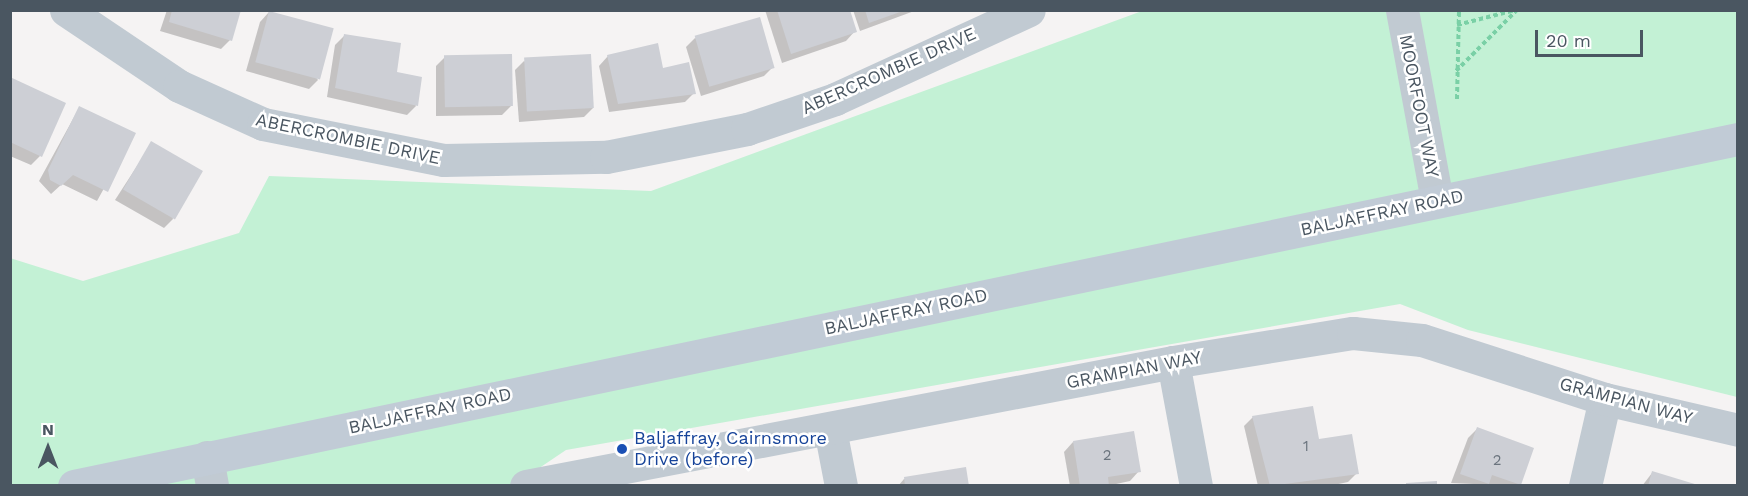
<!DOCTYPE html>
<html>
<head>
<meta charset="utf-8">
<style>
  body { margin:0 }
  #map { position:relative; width:1748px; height:496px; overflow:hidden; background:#f5f3f3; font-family:"Work Sans",sans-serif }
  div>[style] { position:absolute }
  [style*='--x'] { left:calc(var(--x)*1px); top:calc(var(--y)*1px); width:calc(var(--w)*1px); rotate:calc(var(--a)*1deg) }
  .green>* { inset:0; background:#c3f1d5 }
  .shadow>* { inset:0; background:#0003 }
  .building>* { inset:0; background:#cdcfd5; transform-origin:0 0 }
  .path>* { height:4px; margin-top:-2px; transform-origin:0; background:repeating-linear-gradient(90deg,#7ad0a6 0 4.5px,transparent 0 7.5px) }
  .minor>* { height:33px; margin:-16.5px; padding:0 16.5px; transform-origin:16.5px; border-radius:16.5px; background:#c1cad2 }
  .tertiary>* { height:33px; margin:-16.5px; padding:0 16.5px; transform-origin:16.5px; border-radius:16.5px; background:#c1cad2 }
  .secondary>* { height:33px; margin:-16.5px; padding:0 16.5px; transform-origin:16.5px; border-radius:16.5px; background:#c1cbd6 }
  .dots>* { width:16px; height:16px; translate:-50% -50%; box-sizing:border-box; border:3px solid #fff; border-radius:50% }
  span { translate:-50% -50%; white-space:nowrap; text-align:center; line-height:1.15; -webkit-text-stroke:5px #fff; paint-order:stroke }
  .number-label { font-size:15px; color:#6b747e }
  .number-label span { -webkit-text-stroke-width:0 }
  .street-label { font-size:18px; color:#4a5661 }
  .transit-label { font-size:18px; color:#164399 }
  .left { translate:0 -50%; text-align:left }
  .frame { position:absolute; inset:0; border:12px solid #4a5661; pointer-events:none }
  .north { position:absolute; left:18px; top:418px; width:60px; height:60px; -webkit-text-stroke:4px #fff; paint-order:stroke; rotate:0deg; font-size:16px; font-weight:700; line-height:24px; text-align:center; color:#4a5661 }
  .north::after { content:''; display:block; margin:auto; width:21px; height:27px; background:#4a5661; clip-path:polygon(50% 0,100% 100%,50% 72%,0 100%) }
  .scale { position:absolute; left:1535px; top:30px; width:108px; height:27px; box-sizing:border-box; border:3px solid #4a5661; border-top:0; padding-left:8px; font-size:18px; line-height:21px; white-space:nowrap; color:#4a5661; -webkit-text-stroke:4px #fff; paint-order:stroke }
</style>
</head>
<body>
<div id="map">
  <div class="green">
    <div style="clip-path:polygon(1142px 11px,1737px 11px,1737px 397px,1468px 330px,1400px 304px,566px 450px,514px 485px,11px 485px,10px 258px,83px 281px,239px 233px,269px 176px,651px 191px)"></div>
  </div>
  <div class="shadow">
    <div style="clip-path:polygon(167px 10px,239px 10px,230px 40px,221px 49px,160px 31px)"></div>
    <div style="clip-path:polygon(765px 10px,848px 10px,855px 31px,846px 41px,782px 63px)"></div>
    <div style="clip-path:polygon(853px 10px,917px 10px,860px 31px)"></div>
    <div style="clip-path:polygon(269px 12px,318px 80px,309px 89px,246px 71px,260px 22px)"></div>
    <div style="clip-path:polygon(345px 35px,395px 74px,416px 106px,407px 115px,327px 97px,335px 45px)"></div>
    <div style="clip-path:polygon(695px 38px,773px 67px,764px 76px,701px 96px,686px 47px)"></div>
    <div style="clip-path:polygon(608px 56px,662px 69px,694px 93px,685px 102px,609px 112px,599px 66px)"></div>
    <div style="clip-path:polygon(445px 57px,511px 106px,502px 115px,436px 116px,436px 66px)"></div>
    <div style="clip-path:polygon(524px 61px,593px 108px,584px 117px,519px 122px,515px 70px)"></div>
    <div style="clip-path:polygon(10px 79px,40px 156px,31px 165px,10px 156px)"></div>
    <div style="clip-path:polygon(79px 108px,134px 134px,97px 201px,62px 184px,51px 194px,39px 181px)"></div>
    <div style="clip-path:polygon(152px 143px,173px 219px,164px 228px,115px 200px)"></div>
    <div style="clip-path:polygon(1253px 417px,1318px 441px,1357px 473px,1348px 482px,1329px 486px,1258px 486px,1244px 426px)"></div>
    <div style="clip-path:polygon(1477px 429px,1519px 484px,1518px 486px,1451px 483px,1468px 438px)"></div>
    <div style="clip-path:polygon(1073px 442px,1139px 471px,1130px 481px,1107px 486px,1070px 486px,1064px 452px)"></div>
    <div style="clip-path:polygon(1652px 473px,1694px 486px,1642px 486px)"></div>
    <div style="clip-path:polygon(904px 479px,968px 486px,898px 486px)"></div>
  </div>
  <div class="building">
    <div style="clip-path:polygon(172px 10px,241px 10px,232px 41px,169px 22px)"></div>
    <div style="clip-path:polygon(777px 10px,850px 10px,857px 32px,791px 54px)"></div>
    <div style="clip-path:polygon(865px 10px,902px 10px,903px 11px,869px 23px)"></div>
    <div style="left:269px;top:11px;width:67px;height:53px;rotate:15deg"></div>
    <div style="left:760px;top:17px;width:53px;height:68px;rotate:74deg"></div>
    <div style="clip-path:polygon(344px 34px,401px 43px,397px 72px,422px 77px,418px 106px,335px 88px)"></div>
    <div style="clip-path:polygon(658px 43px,663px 68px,689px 62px,696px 94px,618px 104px,607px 55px)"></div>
    <div style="left:512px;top:54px;width:52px;height:68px;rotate:89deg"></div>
    <div style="left:591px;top:54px;width:54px;height:67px;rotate:87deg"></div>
    <div style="clip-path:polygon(10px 77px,66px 103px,42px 157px,10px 142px)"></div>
    <div style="clip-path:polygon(79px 106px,136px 133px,108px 192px,73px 175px,61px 186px,50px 180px,48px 170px)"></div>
    <div style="left:151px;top:141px;width:60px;height:56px;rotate:30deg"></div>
    <div style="clip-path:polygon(1313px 406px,1319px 439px,1352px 434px,1359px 474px,1270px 486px,1252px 416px)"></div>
    <div style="clip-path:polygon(1477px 427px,1534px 448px,1521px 485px,1492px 475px,1489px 484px,1460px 474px)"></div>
    <div style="clip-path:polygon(1134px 431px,1141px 472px,1108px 477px,1109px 486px,1080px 486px,1073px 441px)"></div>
    <div style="clip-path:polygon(966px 467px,969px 486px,905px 486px,904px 477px)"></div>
    <div style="clip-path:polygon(1652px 471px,1698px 485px,1698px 486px,1648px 486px)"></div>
    <div style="clip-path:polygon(1437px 481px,1437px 486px,1406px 486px,1406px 483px)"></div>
  </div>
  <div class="path">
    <div style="--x:1457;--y:25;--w:60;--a:-14.5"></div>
    <div style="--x:1456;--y:71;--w:86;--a:-45"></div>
    <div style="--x:1457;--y:99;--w:89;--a:-88.7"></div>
  </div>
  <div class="minor">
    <div style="--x:66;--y:10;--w:136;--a:33.9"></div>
    <div style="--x:179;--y:86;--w:92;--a:24.3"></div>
    <div style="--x:263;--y:124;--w:184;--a:11.3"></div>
    <div style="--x:443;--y:160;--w:163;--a:-1.1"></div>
    <div style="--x:606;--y:157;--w:144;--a:-11.2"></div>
    <div style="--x:747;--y:129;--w:93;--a:-18.8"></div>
    <div style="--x:835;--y:99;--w:213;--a:-24.6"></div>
    <div style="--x:1402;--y:10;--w:194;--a:79.6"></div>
    <div style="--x:1173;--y:362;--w:126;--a:79.5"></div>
    <div style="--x:830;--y:429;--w:58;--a:79.1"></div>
    <div style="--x:1585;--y:486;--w:89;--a:-77.1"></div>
  </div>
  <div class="tertiary">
    <div style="--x:207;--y:457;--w:29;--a:80"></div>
    <div style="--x:526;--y:486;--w:659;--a:-10.85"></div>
    <div style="--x:1173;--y:362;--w:182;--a:-9.2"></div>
    <div style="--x:1353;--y:333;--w:69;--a:5.8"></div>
    <div style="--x:1422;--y:340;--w:192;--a:17.9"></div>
    <div style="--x:1605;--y:399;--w:137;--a:13.1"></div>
  </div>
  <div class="secondary">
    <div style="--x:74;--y:486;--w:1700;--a:-11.78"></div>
  </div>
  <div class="dots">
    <div style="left:622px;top:449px;background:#1a4fb4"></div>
  </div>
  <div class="number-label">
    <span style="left:1306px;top:447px">1</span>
    <span style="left:1107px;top:456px">2</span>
    <span style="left:1497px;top:461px">2</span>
  </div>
  <div class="street-label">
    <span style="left:889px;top:71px;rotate:-24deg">ABERCROMBIE DRIVE</span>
    <span style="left:1419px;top:106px;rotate:79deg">MOORFOOT WAY</span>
    <span style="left:348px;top:139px;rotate:12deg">ABERCROMBIE DRIVE</span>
    <span style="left:1382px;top:213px;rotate:-12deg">BALJAFFRAY ROAD</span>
    <span style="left:906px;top:312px;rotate:-12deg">BALJAFFRAY ROAD</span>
    <span style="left:1134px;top:370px;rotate:-11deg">GRAMPIAN WAY</span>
    <span style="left:1626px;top:401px;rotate:15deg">GRAMPIAN WAY</span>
    <span style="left:430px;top:411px;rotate:-12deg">BALJAFFRAY ROAD</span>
  </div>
  <div class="transit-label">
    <span class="left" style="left:634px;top:449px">Baljaffray, Cairnsmore<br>Drive (before)</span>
  </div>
  <div class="frame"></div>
  <div class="north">N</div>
  <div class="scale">20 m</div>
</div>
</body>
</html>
